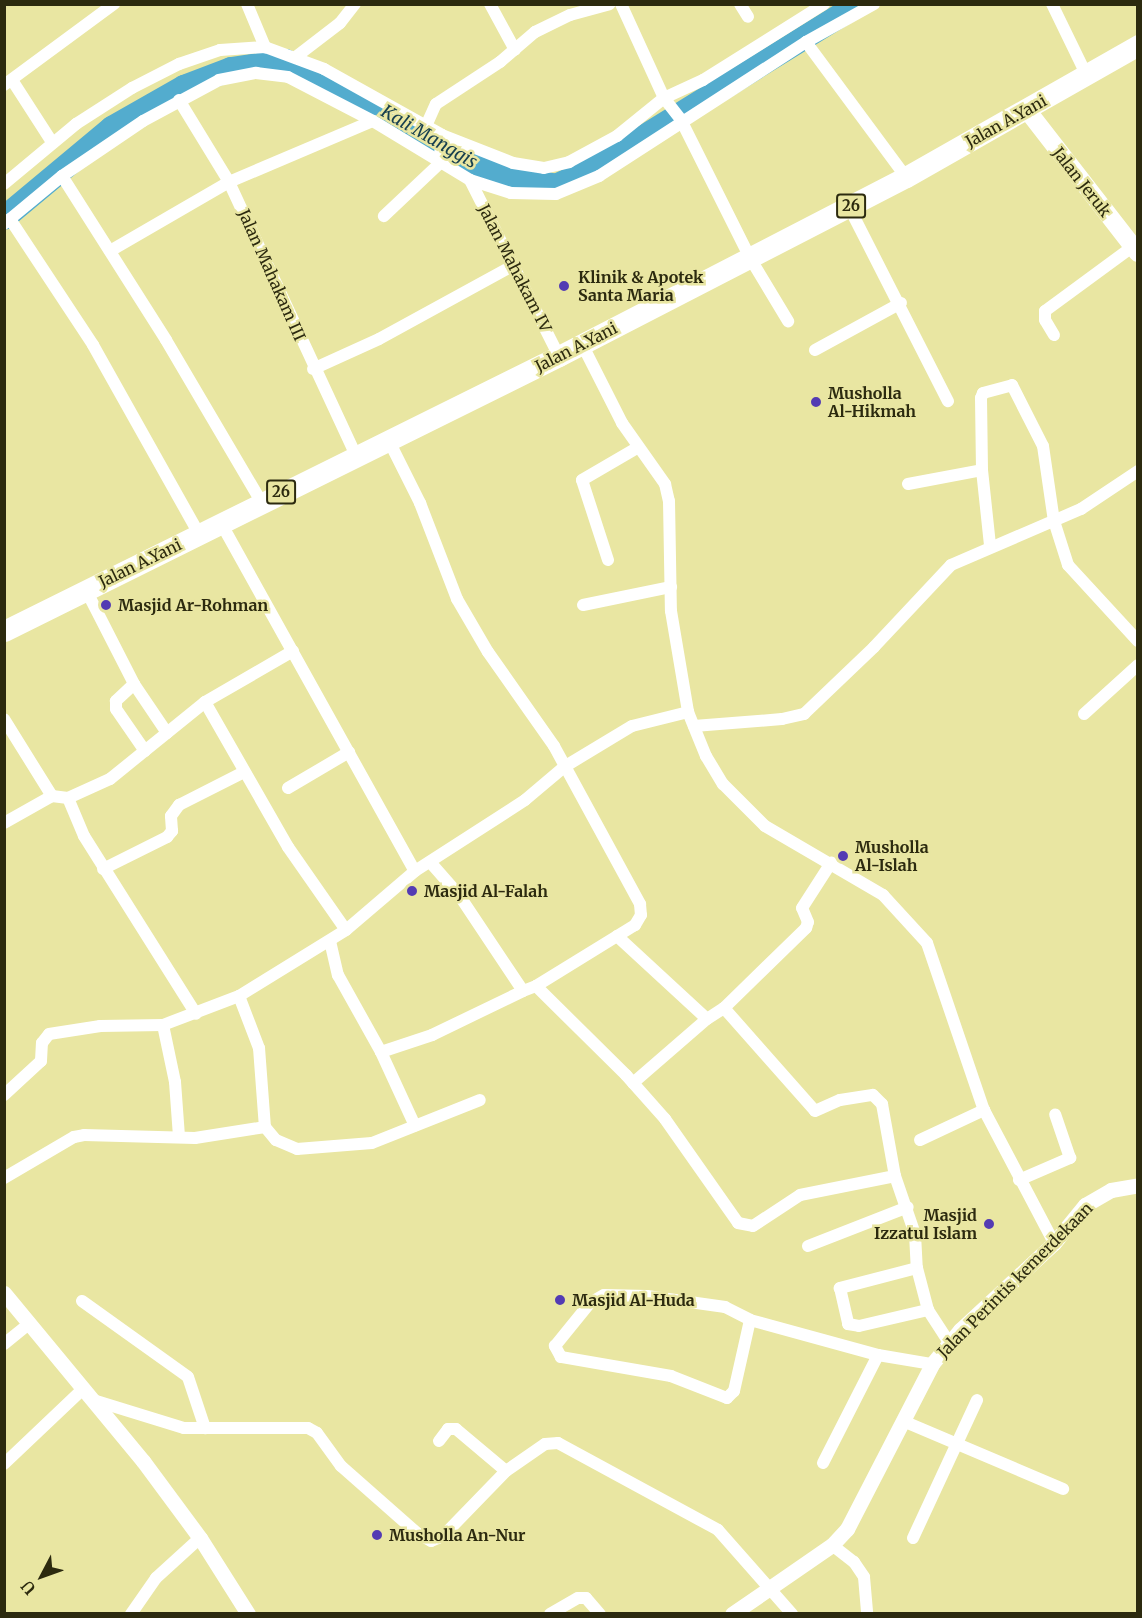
<!DOCTYPE html>
<html>
<head>
<meta charset="utf-8">
<style>
  body { margin:0 }
  #map { position:relative; width:1142px; height:1618px; overflow:hidden; background:#e9e6a2; font-family:Merriweather,serif }
  div>[style] { position:absolute }
  [style*='--x'] { left:calc(var(--x)*1px); top:calc(var(--y)*1px); width:calc(var(--w)*1px); rotate:calc(var(--a)*1deg) }
  .river>* { height:24px; margin:-12px; padding:0 12px; transform-origin:12px; border-radius:12px; background:#53acce }
  .minor>* { height:12px; margin:-6px; padding:0 6px; transform-origin:6px; border-radius:6px; background:#fff }
  .tertiary>* { height:15px; margin:-7.5px; padding:0 7.5px; transform-origin:7.5px; border-radius:7.5px; background:#fff }
  .secondary>* { height:18px; margin:-9px; padding:0 9px; transform-origin:9px; border-radius:9px; background:#fff }
  .trunk>* { height:21px; margin:-10.5px; padding:0 10.5px; transform-origin:10.5px; border-radius:10.5px; background:#fff }
  .dots>* { width:16px; height:16px; translate:-50% -50%; box-sizing:border-box; border:3px solid #e9e6a2; border-radius:50% }
  span { translate:-50% -50%; white-space:nowrap; text-align:center; line-height:1.15; -webkit-text-stroke:5px #e9e6a2; paint-order:stroke }
  .shield-label span { padding:2px 4px; background:#e9e6a2; border:2px solid; border-radius:4px; -webkit-text-stroke-width:0 }
  .shield-label { font-size:15px; color:#2c2a0f; font-weight:700 }
  .street-label { font-size:16px; color:#2c2a0f }
  .poi-label { font-size:16px; color:#2c2a0f; font-weight:700 }
  .left { translate:0 -50%; text-align:left }
  .right { translate:-100% -50%; text-align:right }
  .water-label { font-size:18px; color:#18404f; font-style:italic }
  .frame { position:absolute; inset:0; border:6px solid #2c2a0f; pointer-events:none }
  .north { position:absolute; left:12px; top:1546px; width:60px; height:60px; -webkit-text-stroke:4px #e9e6a2; paint-order:stroke; rotate:229deg; font-size:16px; font-weight:700; line-height:24px; text-align:center; color:#2c2a0f }
  .north::after { content:''; display:block; margin:auto; width:21px; height:27px; background:#2c2a0f; clip-path:polygon(50% 0,100% 100%,50% 72%,0 100%) }
</style>
</head>
<body>
<div id="map">
  <div class="river">
    <div style="--x:4;--y:218;--w:141;--a:-39.8"></div>
    <div style="--x:112;--y:128;--w:83;--a:-29.7"></div>
    <div style="--x:184;--y:87;--w:50;--a:-21"></div>
    <div style="--x:231;--y:69;--w:55;--a:-8.4"></div>
    <div style="--x:285;--y:61;--w:89;--a:26"></div>
    <div style="--x:365;--y:100;--w:140;--a:30.4"></div>
    <div style="--x:486;--y:171;--w:72;--a:12.1"></div>
    <div style="--x:556;--y:186;--w:38;--a:-25"></div>
    <div style="--x:590;--y:170;--w:316;--a:-31.7"></div>
  </div>
  <div class="minor">
    <div style="--x:247;--y:4;--w:47;--a:67.3"></div>
    <div style="--x:265;--y:47;--w:63;--a:20.4"></div>
    <div style="--x:324;--y:69;--w:135;--a:29.2"></div>
    <div style="--x:442;--y:135;--w:29;--a:96"></div>
    <div style="--x:439;--y:164;--w:76;--a:136.6"></div>
    <div style="--x:490;--y:4;--w:52;--a:61.5"></div>
    <div style="--x:621;--y:4;--w:103;--a:65.4"></div>
    <div style="--x:664;--y:98;--w:28;--a:52"></div>
    <div style="--x:681;--y:120;--w:154;--a:63.4"></div>
    <div style="--x:750;--y:258;--w:74;--a:58.9"></div>
    <div style="--x:740;--y:4;--w:15;--a:58"></div>
    <div style="--x:874;--y:4;--w:78;--a:150.8"></div>
    <div style="--x:806;--y:42;--w:168;--a:53.5"></div>
    <div style="--x:1052;--y:4;--w:80;--a:64.1"></div>
    <div style="--x:297;--y:56;--w:54;--a:-37.5"></div>
    <div style="--x:340;--y:23;--w:24;--a:-52"></div>
    <div style="--x:12;--y:80;--w:74;--a:57.2"></div>
    <div style="--x:4;--y:85;--w:137;--a:-36.4"></div>
    <div style="--x:179;--y:100;--w:96;--a:58.6"></div>
    <div style="--x:229;--y:182;--w:301;--a:65.1"></div>
    <div style="--x:426;--y:126;--w:24;--a:-66"></div>
    <div style="--x:436;--y:104;--w:77;--a:-33.3"></div>
    <div style="--x:500;--y:62;--w:46;--a:-40.6"></div>
    <div style="--x:535;--y:32;--w:39;--a:-26"></div>
    <div style="--x:570;--y:15;--w:41;--a:-15.4"></div>
    <div style="--x:442;--y:135;--w:76;--a:21.5"></div>
    <div style="--x:513;--y:163;--w:31;--a:9"></div>
    <div style="--x:544;--y:168;--w:26;--a:-13"></div>
    <div style="--x:569;--y:162;--w:55;--a:-28.4"></div>
    <div style="--x:617;--y:136;--w:60;--a:-39"></div>
    <div style="--x:664;--y:98;--w:43;--a:-24.8"></div>
    <div style="--x:703;--y:80;--w:143;--a:-32.1"></div>
    <div style="--x:62;--y:176;--w:194;--a:57.6"></div>
    <div style="--x:166;--y:340;--w:187;--a:59.5"></div>
    <div style="--x:470;--y:180;--w:197;--a:63.2"></div>
    <div style="--x:4;--y:184;--w:94;--a:-39.8"></div>
    <div style="--x:76;--y:124;--w:67;--a:-32.7"></div>
    <div style="--x:132;--y:88;--w:53;--a:-27.1"></div>
    <div style="--x:179;--y:64;--w:43;--a:-18.9"></div>
    <div style="--x:220;--y:50;--w:45;--a:-3.8"></div>
    <div style="--x:849;--y:207;--w:218;--a:63"></div>
    <div style="--x:10;--y:219;--w:151;--a:56.6"></div>
    <div style="--x:93;--y:345;--w:217;--a:60.7"></div>
    <div style="--x:4;--y:224;--w:75;--a:-39.6"></div>
    <div style="--x:62;--y:176;--w:98;--a:-34.2"></div>
    <div style="--x:143;--y:121;--w:86;--a:-28.3"></div>
    <div style="--x:219;--y:80;--w:38;--a:-11"></div>
    <div style="--x:256;--y:73;--w:32;--a:7"></div>
    <div style="--x:288;--y:77;--w:96;--a:27.4"></div>
    <div style="--x:373;--y:121;--w:114;--a:31.3"></div>
    <div style="--x:470;--y:180;--w:43;--a:17.6"></div>
    <div style="--x:511;--y:193;--w:45;--a:1.3"></div>
    <div style="--x:556;--y:194;--w:47;--a:-22.7"></div>
    <div style="--x:599;--y:176;--w:247;--a:-32.9"></div>
    <div style="--x:110;--y:251;--w:138;--a:-30.1"></div>
    <div style="--x:229;--y:182;--w:156;--a:-23"></div>
    <div style="--x:1054;--y:335;--w:17;--a:-121"></div>
    <div style="--x:1045;--y:320;--w:9;--a:-90"></div>
    <div style="--x:1045;--y:311;--w:108;--a:-36.3"></div>
    <div style="--x:582;--y:344;--w:89;--a:63.1"></div>
    <div style="--x:622;--y:423;--w:75;--a:54.8"></div>
    <div style="--x:665;--y:484;--w:17;--a:77"></div>
    <div style="--x:669;--y:501;--w:110;--a:89"></div>
    <div style="--x:671;--y:611;--w:102;--a:80.4"></div>
    <div style="--x:688;--y:712;--w:48;--a:67.8"></div>
    <div style="--x:706;--y:756;--w:33;--a:59"></div>
    <div style="--x:723;--y:784;--w:59;--a:45"></div>
    <div style="--x:765;--y:826;--w:137;--a:30.3"></div>
    <div style="--x:883;--y:895;--w:65;--a:47.5"></div>
    <div style="--x:927;--y:943;--w:176;--a:71.2"></div>
    <div style="--x:984;--y:1110;--w:150;--a:62.2"></div>
    <div style="--x:815;--y:350;--w:98;--a:-28.7"></div>
    <div style="--x:313;--y:369;--w:72;--a:-24.4"></div>
    <div style="--x:379;--y:339;--w:154;--a:-28.7"></div>
    <div style="--x:388;--y:439;--w:72;--a:63.4"></div>
    <div style="--x:420;--y:503;--w:103;--a:68.9"></div>
    <div style="--x:457;--y:599;--w:61;--a:59.7"></div>
    <div style="--x:488;--y:652;--w:115;--a:54.9"></div>
    <div style="--x:554;--y:746;--w:180;--a:61.4"></div>
    <div style="--x:640;--y:904;--w:11;--a:85"></div>
    <div style="--x:641;--y:915;--w:12;--a:121"></div>
    <div style="--x:635;--y:925;--w:116;--a:148.4"></div>
    <div style="--x:908;--y:484;--w:75;--a:-10.7"></div>
    <div style="--x:221;--y:523;--w:398;--a:60.9"></div>
    <div style="--x:990;--y:545;--w:75;--a:-96.1"></div>
    <div style="--x:982;--y:470;--w:72;--a:-90.8"></div>
    <div style="--x:981;--y:398;--w:5;--a:-68"></div>
    <div style="--x:983;--y:393;--w:30;--a:-15"></div>
    <div style="--x:1012;--y:385;--w:68;--a:63.1"></div>
    <div style="--x:1043;--y:446;--w:76;--a:81.7"></div>
    <div style="--x:1054;--y:521;--w:46;--a:72.3"></div>
    <div style="--x:1068;--y:565;--w:103;--a:47.4"></div>
    <div style="--x:608;--y:560;--w:84;--a:-108"></div>
    <div style="--x:582;--y:480;--w:64;--a:-30.2"></div>
    <div style="--x:86;--y:590;--w:106;--a:62.9"></div>
    <div style="--x:134;--y:684;--w:59;--a:56"></div>
    <div style="--x:583;--y:605;--w:90;--a:-11.6"></div>
    <div style="--x:293;--y:651;--w:102;--a:149.9"></div>
    <div style="--x:205;--y:702;--w:167;--a:60.2"></div>
    <div style="--x:288;--y:847;--w:101;--a:55.1"></div>
    <div style="--x:134;--y:684;--w:25;--a:137"></div>
    <div style="--x:116;--y:701;--w:8;--a:90"></div>
    <div style="--x:116;--y:709;--w:51;--a:55.4"></div>
    <div style="--x:1084;--y:714;--w:73;--a:-42.2"></div>
    <div style="--x:4;--y:719;--w:91;--a:58.1"></div>
    <div style="--x:52;--y:796;--w:16;--a:7"></div>
    <div style="--x:68;--y:798;--w:46;--a:-24.3"></div>
    <div style="--x:110;--y:779;--w:122;--a:-39"></div>
    <div style="--x:694;--y:726;--w:88;--a:-4.5"></div>
    <div style="--x:782;--y:719;--w:23;--a:-13"></div>
    <div style="--x:804;--y:714;--w:97;--a:-43.7"></div>
    <div style="--x:874;--y:647;--w:112;--a:-46.8"></div>
    <div style="--x:951;--y:565;--w:142;--a:-23.3"></div>
    <div style="--x:1081;--y:509;--w:69;--a:-33.7"></div>
    <div style="--x:288;--y:788;--w:71;--a:-30.5"></div>
    <div style="--x:68;--y:798;--w:41;--a:67.2"></div>
    <div style="--x:84;--y:836;--w:210;--a:57.8"></div>
    <div style="--x:4;--y:823;--w:55;--a:-29.4"></div>
    <div style="--x:430;--y:862;--w:44;--a:48.7"></div>
    <div style="--x:459;--y:895;--w:115;--a:56.3"></div>
    <div style="--x:523;--y:991;--w:14;--a:-21"></div>
    <div style="--x:536;--y:986;--w:127;--a:44.7"></div>
    <div style="--x:626;--y:1075;--w:59;--a:48.4"></div>
    <div style="--x:665;--y:1119;--w:127;--a:54.9"></div>
    <div style="--x:738;--y:1223;--w:15;--a:11"></div>
    <div style="--x:753;--y:1226;--w:56;--a:-33.4"></div>
    <div style="--x:800;--y:1195;--w:97;--a:-11.3"></div>
    <div style="--x:103;--y:869;--w:72;--a:-26.6"></div>
    <div style="--x:167;--y:837;--w:8;--a:-50"></div>
    <div style="--x:172;--y:831;--w:15;--a:-94"></div>
    <div style="--x:171;--y:816;--w:14;--a:-54"></div>
    <div style="--x:179;--y:805;--w:71;--a:-26.9"></div>
    <div style="--x:617;--y:936;--w:122;--a:42.7"></div>
    <div style="--x:707;--y:1019;--w:20;--a:-33"></div>
    <div style="--x:724;--y:1008;--w:115;--a:-44.3"></div>
    <div style="--x:806;--y:928;--w:6;--a:-72"></div>
    <div style="--x:808;--y:922;--w:15;--a:-113"></div>
    <div style="--x:802;--y:908;--w:54;--a:-57.2"></div>
    <div style="--x:330;--y:941;--w:35;--a:77"></div>
    <div style="--x:338;--y:975;--w:88;--a:60.8"></div>
    <div style="--x:381;--y:1052;--w:81;--a:65.3"></div>
    <div style="--x:239;--y:996;--w:56;--a:69"></div>
    <div style="--x:259;--y:1048;--w:79;--a:85.7"></div>
    <div style="--x:724;--y:1008;--w:137;--a:48.5"></div>
    <div style="--x:815;--y:1111;--w:27;--a:-24"></div>
    <div style="--x:840;--y:1100;--w:33;--a:-9"></div>
    <div style="--x:873;--y:1095;--w:13;--a:45"></div>
    <div style="--x:882;--y:1104;--w:73;--a:79.8"></div>
    <div style="--x:895;--y:1176;--w:61;--a:71"></div>
    <div style="--x:915;--y:1234;--w:34;--a:87"></div>
    <div style="--x:917;--y:1268;--w:43;--a:75.3"></div>
    <div style="--x:163;--y:1025;--w:58;--a:78.1"></div>
    <div style="--x:175;--y:1082;--w:55;--a:85.8"></div>
    <div style="--x:381;--y:1052;--w:54;--a:-18.4"></div>
    <div style="--x:432;--y:1035;--w:101;--a:-25.8"></div>
    <div style="--x:633;--y:1083;--w:98;--a:-40.9"></div>
    <div style="--x:4;--y:1095;--w:50;--a:-42.6"></div>
    <div style="--x:41;--y:1061;--w:18;--a:-87"></div>
    <div style="--x:42;--y:1043;--w:11;--a:-52"></div>
    <div style="--x:49;--y:1034;--w:52;--a:-8.9"></div>
    <div style="--x:100;--y:1026;--w:63;--a:-0.9"></div>
    <div style="--x:163;--y:1025;--w:81;--a:-20.9"></div>
    <div style="--x:239;--y:996;--w:126;--a:-31.7"></div>
    <div style="--x:346;--y:930;--w:91;--a:-40.5"></div>
    <div style="--x:415;--y:871;--w:131;--a:-32.8"></div>
    <div style="--x:525;--y:800;--w:51;--a:-40.2"></div>
    <div style="--x:564;--y:767;--w:79;--a:-31.1"></div>
    <div style="--x:632;--y:726;--w:58;--a:-14"></div>
    <div style="--x:920;--y:1140;--w:71;--a:-25.1"></div>
    <div style="--x:4;--y:1178;--w:81;--a:-30.4"></div>
    <div style="--x:74;--y:1137;--w:10;--a:-11"></div>
    <div style="--x:84;--y:1135;--w:111;--a:1.5"></div>
    <div style="--x:195;--y:1138;--w:71;--a:-8.9"></div>
    <div style="--x:265;--y:1127;--w:17;--a:50"></div>
    <div style="--x:276;--y:1140;--w:23;--a:23"></div>
    <div style="--x:297;--y:1149;--w:75;--a:-4.6"></div>
    <div style="--x:372;--y:1143;--w:116;--a:-21.7"></div>
    <div style="--x:1019;--y:1180;--w:56;--a:-23.3"></div>
    <div style="--x:1070;--y:1158;--w:46;--a:-108.8"></div>
    <div style="--x:808;--y:1246;--w:107;--a:-21.3"></div>
    <div style="--x:917;--y:1268;--w:80;--a:165.4"></div>
    <div style="--x:840;--y:1288;--w:37;--a:77"></div>
    <div style="--x:848;--y:1324;--w:11;--a:10"></div>
    <div style="--x:859;--y:1326;--w:71;--a:-13.1"></div>
    <div style="--x:928;--y:1310;--w:38;--a:57"></div>
    <div style="--x:82;--y:1301;--w:130;--a:35.6"></div>
    <div style="--x:188;--y:1377;--w:54;--a:71.6"></div>
    <div style="--x:750;--y:1320;--w:73;--a:102.7"></div>
    <div style="--x:734;--y:1391;--w:10;--a:135"></div>
    <div style="--x:727;--y:1398;--w:60;--a:-158.6"></div>
    <div style="--x:671;--y:1376;--w:112;--a:-170.2"></div>
    <div style="--x:561;--y:1357;--w:13;--a:-119"></div>
    <div style="--x:555;--y:1346;--w:55;--a:-50.9"></div>
    <div style="--x:590;--y:1303;--w:16;--a:-30"></div>
    <div style="--x:604;--y:1295;--w:43;--a:1.3"></div>
    <div style="--x:647;--y:1296;--w:79;--a:8"></div>
    <div style="--x:725;--y:1307;--w:28;--a:27"></div>
    <div style="--x:750;--y:1320;--w:133;--a:15.3"></div>
    <div style="--x:878;--y:1355;--w:55;--a:9.5"></div>
    <div style="--x:4;--y:1344;--w:32;--a:-39"></div>
    <div style="--x:93;--y:1400;--w:95;--a:17.1"></div>
    <div style="--x:184;--y:1428;--w:124;--a:0"></div>
    <div style="--x:308;--y:1428;--w:10;--a:29"></div>
    <div style="--x:317;--y:1433;--w:41;--a:54"></div>
    <div style="--x:341;--y:1466;--w:103;--a:41.4"></div>
    <div style="--x:418;--y:1534;--w:15;--a:28"></div>
    <div style="--x:431;--y:1541;--w:13;--a:-23"></div>
    <div style="--x:443;--y:1536;--w:91;--a:-45.9"></div>
    <div style="--x:506;--y:1471;--w:47;--a:-34.7"></div>
    <div style="--x:545;--y:1444;--w:13;--a:-4"></div>
    <div style="--x:558;--y:1443;--w:182;--a:28.5"></div>
    <div style="--x:718;--y:1530;--w:112;--a:48.6"></div>
    <div style="--x:903;--y:1421;--w:174;--a:23"></div>
    <div style="--x:439;--y:1441;--w:15;--a:-53"></div>
    <div style="--x:448;--y:1429;--w:8;--a:0"></div>
    <div style="--x:456;--y:1429;--w:65;--a:40"></div>
    <div style="--x:823;--y:1463;--w:121;--a:-63"></div>
    <div style="--x:4;--y:1464;--w:109;--a:-43.5"></div>
    <div style="--x:913;--y:1538;--w:152;--a:-65.1"></div>
    <div style="--x:832;--y:1545;--w:28;--a:38"></div>
    <div style="--x:854;--y:1562;--w:18;--a:56"></div>
    <div style="--x:864;--y:1577;--w:37;--a:85"></div>
    <div style="--x:131;--y:1614;--w:44;--a:-55.2"></div>
    <div style="--x:156;--y:1578;--w:59;--a:-42.3"></div>
    <div style="--x:550;--y:1614;--w:32;--a:-30"></div>
    <div style="--x:578;--y:1598;--w:8;--a:0"></div>
    <div style="--x:586;--y:1598;--w:21;--a:49"></div>
  </div>
  <div class="tertiary">
    <div style="--x:4;--y:1293;--w:218;--a:50.4"></div>
    <div style="--x:143;--y:1461;--w:96;--a:53.5"></div>
    <div style="--x:200;--y:1538;--w:90;--a:57.7"></div>
    <div style="--x:732;--y:1614;--w:121;--a:-34.6"></div>
    <div style="--x:832;--y:1545;--w:22;--a:-47"></div>
    <div style="--x:847;--y:1529;--w:186;--a:-62.7"></div>
    <div style="--x:932;--y:1364;--w:44;--a:-50.5"></div>
    <div style="--x:960;--y:1330;--w:128;--a:-42.8"></div>
    <div style="--x:1054;--y:1243;--w:49;--a:-50.8"></div>
    <div style="--x:1085;--y:1205;--w:30;--a:-30"></div>
    <div style="--x:1111;--y:1190;--w:27;--a:-10"></div>
  </div>
  <div class="secondary">
    <div style="--x:1027;--y:110;--w:181;--a:52.2"></div>
  </div>
  <div class="trunk">
    <div style="--x:4;--y:631;--w:619;--a:-26.36"></div>
    <div style="--x:559;--y:356;--w:390;--a:-27.3"></div>
    <div style="--x:906;--y:177;--w:267;--a:-29.6"></div>
  </div>
  <div class="dots">
    <div style="left:564px;top:286px;background:#533bb3"></div>
    <div style="left:816px;top:402px;background:#533bb3"></div>
    <div style="left:106px;top:605px;background:#533bb3"></div>
    <div style="left:843px;top:856px;background:#533bb3"></div>
    <div style="left:412px;top:891px;background:#533bb3"></div>
    <div style="left:989px;top:1224px;background:#533bb3"></div>
    <div style="left:560px;top:1300px;background:#533bb3"></div>
    <div style="left:377px;top:1535px;background:#533bb3"></div>
  </div>
  <div class="shield-label">
    <span style="left:851px;top:206px">26</span>
    <span style="left:281px;top:492px">26</span>
  </div>
  <div class="street-label">
    <span style="left:1006px;top:121px;rotate:-29deg">Jalan A.Yani</span>
    <span style="left:1082px;top:182px;rotate:52deg">Jalan Jeruk</span>
    <span style="left:515px;top:268px;rotate:63deg">Jalan Mahakam IV</span>
    <span style="left:272px;top:275px;rotate:66deg">Jalan Mahakam III</span>
    <span style="left:576px;top:347px;rotate:-27deg">Jalan A.Yani</span>
    <span style="left:140px;top:563px;rotate:-26deg">Jalan A.Yani</span>
    <span style="left:1015px;top:1280px;rotate:-45deg">Jalan Perintis kemerdekaan</span>
  </div>
  <div class="poi-label">
    <span class="left" style="left:578px;top:286px">Klinik &amp; Apotek<br>Santa Maria</span>
    <span class="left" style="left:828px;top:402px">Musholla<br>Al-Hikmah</span>
    <span class="left" style="left:118px;top:605px">Masjid Ar-Rohman</span>
    <span class="left" style="left:855px;top:856px">Musholla<br>Al-Islah</span>
    <span class="left" style="left:424px;top:891px">Masjid Al-Falah</span>
    <span class="right" style="left:977px;top:1224px">Masjid<br>Izzatul Islam</span>
    <span class="left" style="left:572px;top:1300px">Masjid Al-Huda</span>
    <span class="left" style="left:389px;top:1535px">Musholla An-Nur</span>
  </div>
  <div class="water-label">
    <span style="left:429px;top:137px;rotate:30deg">Kali Manggis</span>
  </div>
  <div class="frame"></div>
  <div class="north">U</div>
</div>
</body>
</html>
